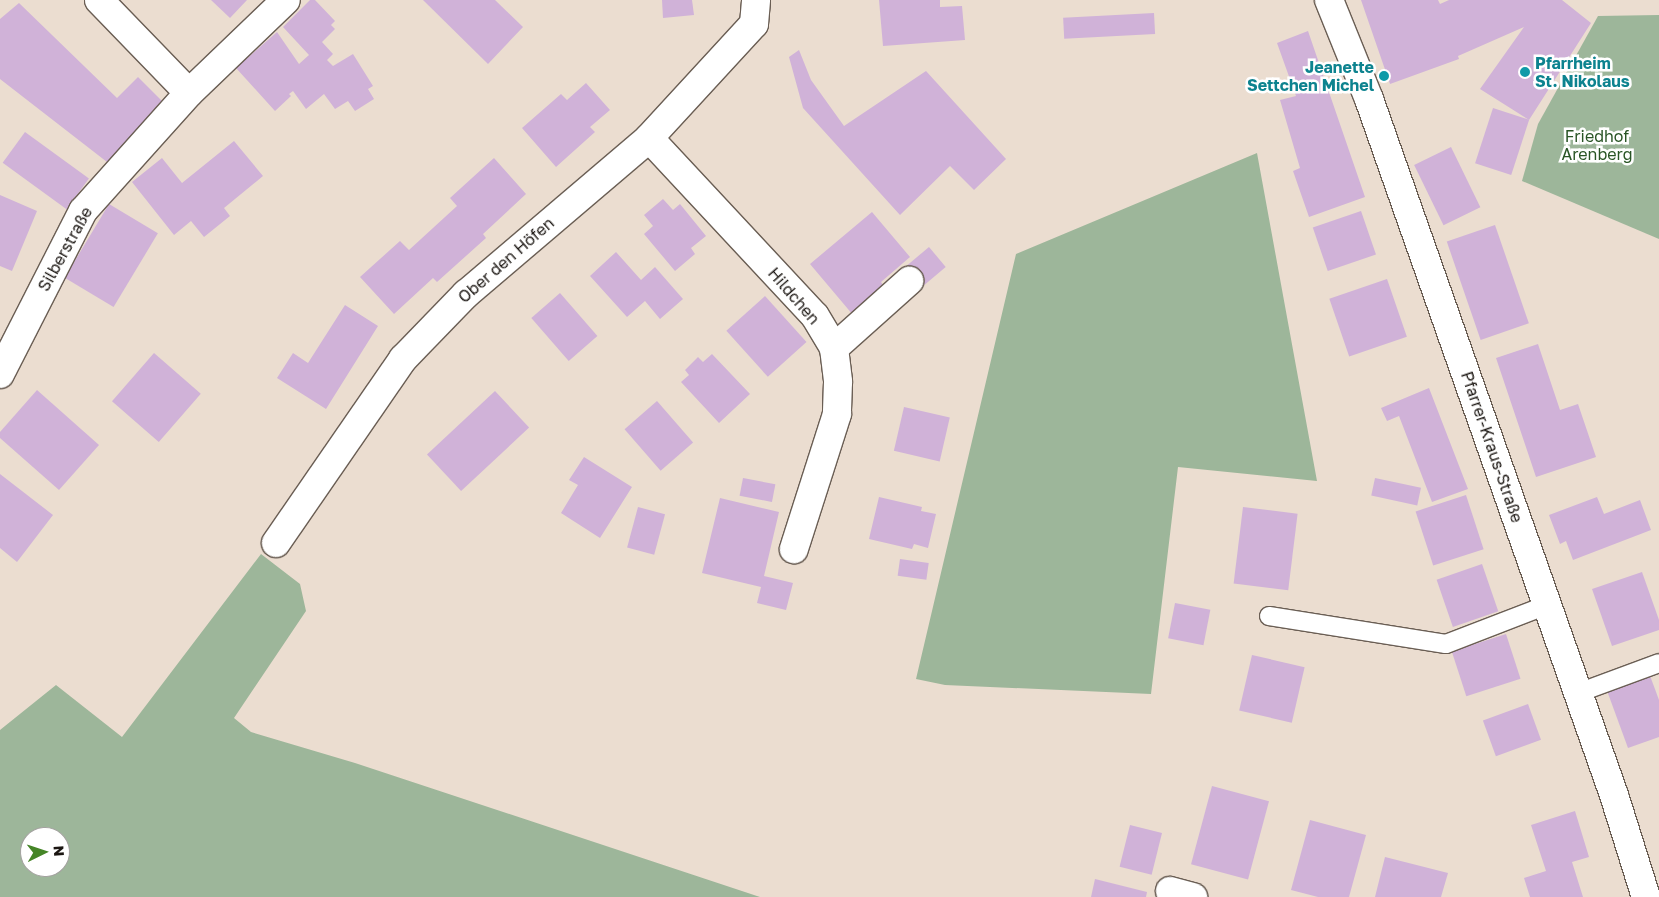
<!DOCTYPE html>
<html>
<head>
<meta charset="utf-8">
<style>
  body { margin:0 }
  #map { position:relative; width:1659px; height:897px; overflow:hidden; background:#ebddd0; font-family:"Golos Text",sans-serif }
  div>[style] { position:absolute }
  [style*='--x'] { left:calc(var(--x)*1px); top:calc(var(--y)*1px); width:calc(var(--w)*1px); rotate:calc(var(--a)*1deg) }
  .green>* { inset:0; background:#9db69a }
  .building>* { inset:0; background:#d0b2d8; transform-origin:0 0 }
  .roads { filter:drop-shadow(1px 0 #6a5e54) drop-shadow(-1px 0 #6a5e54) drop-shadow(0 1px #6a5e54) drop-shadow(0 -1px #6a5e54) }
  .service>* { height:18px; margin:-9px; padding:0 9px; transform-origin:9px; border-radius:9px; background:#fff }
  .minor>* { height:28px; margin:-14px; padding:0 14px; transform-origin:14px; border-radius:14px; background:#fff }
  .tertiary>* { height:28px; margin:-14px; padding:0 14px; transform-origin:14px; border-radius:14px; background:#fff }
  .dots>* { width:14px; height:14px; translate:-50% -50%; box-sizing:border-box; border:2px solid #fff; border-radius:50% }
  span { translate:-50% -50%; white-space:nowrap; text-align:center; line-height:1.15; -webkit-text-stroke:5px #fff; paint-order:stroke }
  .culture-label { font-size:16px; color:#0d838f; font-weight:700 }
  .left { translate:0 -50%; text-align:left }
  .right { translate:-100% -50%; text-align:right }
  .park-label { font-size:16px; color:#285424 }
  .street-label { font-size:16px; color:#1b1612 }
  .north { position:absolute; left:20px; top:827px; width:50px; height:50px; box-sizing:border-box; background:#fff; border:1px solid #a4a2a0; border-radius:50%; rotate:86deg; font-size:14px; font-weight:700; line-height:20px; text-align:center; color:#1b1612 }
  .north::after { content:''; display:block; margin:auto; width:18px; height:22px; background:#458527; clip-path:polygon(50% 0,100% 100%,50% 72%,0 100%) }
</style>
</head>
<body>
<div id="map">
  <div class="green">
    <div style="clip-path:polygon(1659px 15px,1659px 239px,1522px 181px,1538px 124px,1598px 16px)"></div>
    <div style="clip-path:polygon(1257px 153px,1317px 481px,1178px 467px,1151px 694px,945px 685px,916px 679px,1016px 254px)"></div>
    <div style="clip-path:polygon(evenodd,261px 554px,300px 584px,306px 611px,234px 718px,251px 732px,355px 763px,760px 897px,0 897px,0 730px,56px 685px,122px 737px,261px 554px,30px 837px,60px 837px,60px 867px,30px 867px,30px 837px)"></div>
  </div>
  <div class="building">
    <div style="clip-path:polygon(211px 0,247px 0,230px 18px)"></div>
    <div style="clip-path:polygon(310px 0,315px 0,335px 21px,331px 25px,335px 29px,322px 42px,333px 54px,327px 60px,333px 66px,353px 54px,373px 86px,368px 89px,374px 99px,355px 111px,348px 101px,335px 109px,324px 94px,306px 109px,293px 91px,289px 94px,291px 96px,275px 111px,236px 68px,277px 32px,299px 64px,309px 55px,283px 27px)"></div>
    <div style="clip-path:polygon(423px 0,495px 0,523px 27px,488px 64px)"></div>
    <div style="clip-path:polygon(662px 0,692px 0,694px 15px,663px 18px)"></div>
    <div style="clip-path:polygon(879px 0,940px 0,940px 7px,962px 6px,965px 40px,883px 46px)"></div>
    <div style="clip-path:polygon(1361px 0,1438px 0,1440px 4px,1449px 0,1562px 0,1591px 23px,1529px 120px,1480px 89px,1524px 27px,1458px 56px,1459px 59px,1390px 84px)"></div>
    <div style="clip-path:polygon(19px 3px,117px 98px,138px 77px,169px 108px,107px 162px,0 79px,0 19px)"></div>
    <div style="left:1154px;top:13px;width:21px;height:91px;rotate:87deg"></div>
    <div style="clip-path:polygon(1308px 31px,1365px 197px,1309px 217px,1293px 171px,1300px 168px,1280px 100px,1296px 96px,1277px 43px)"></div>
    <div style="clip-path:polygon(799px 50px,811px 80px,844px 126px,926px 71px,1006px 159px,974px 190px,950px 166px,900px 215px,803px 108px,789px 57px)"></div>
    <div style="clip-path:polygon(586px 83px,610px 110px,590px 127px,595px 132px,556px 167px,522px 128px,561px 94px,567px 100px)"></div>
    <div style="left:1493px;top:108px;width:38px;height:58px;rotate:18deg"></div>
    <div style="left:25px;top:132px;width:79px;height:38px;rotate:36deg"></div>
    <div style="clip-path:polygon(234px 141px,263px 176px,224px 208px,230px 216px,204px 237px,191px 221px,174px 235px,132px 182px,162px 158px,182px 183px)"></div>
    <div style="left:1451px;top:147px;width:67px;height:41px;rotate:64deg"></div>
    <div style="clip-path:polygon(494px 158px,526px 194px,483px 234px,486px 238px,437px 282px,433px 278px,394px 314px,360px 277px,400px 241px,409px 250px,457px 206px,450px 198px)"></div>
    <div style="clip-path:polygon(0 195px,37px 211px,12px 271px,0 266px)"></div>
    <div style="clip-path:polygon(663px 199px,673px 210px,680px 204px,706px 236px,691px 248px,695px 254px,675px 271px,644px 234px,653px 226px,644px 215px)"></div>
    <div style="left:109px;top:204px;width:57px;height:86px;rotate:31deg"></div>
    <div style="left:1361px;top:211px;width:46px;height:51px;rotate:71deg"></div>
    <div style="clip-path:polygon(872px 212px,910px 257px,881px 282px,885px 288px,853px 315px,810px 264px)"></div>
    <div style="left:1495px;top:225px;width:104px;height:51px;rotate:71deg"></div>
    <div style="left:929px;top:247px;width:26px;height:33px;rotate:50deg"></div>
    <div style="clip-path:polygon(616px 252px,641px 280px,655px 267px,683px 299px,660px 319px,645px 301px,627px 317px,590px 276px)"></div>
    <div style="left:1387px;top:279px;width:61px;height:61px;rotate:71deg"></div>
    <div style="left:560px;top:293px;width:57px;height:38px;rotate:49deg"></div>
    <div style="left:765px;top:296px;width:62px;height:52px;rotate:48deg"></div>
    <div style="clip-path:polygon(345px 305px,378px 326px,326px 409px,277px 378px,293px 353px,308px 363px)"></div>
    <div style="clip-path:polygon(1538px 344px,1560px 410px,1578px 404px,1596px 457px,1536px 477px,1496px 358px)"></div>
    <div style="left:154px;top:353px;width:62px;height:64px;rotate:41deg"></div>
    <div style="clip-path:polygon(712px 354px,750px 394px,719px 423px,681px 382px,689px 375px,685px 370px,698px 357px,703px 362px)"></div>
    <div style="clip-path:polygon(1429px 388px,1468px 489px,1432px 502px,1399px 416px,1387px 421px,1381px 408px)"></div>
    <div style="clip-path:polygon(37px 390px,99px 445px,59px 490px,0 438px,0 432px)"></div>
    <div style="left:495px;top:391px;width:50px;height:93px;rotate:47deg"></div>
    <div style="left:657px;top:401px;width:55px;height:43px;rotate:49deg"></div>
    <div style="left:904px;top:407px;width:47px;height:45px;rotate:13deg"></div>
    <div style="clip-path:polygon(584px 457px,632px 487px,600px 538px,561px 513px,578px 485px,569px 480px)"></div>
    <div style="clip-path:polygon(0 474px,53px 515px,17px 562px,0 548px)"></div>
    <div style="left:743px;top:478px;width:33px;height:18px;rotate:11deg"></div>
    <div style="left:1375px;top:478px;width:47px;height:18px;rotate:12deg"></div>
    <div style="left:1466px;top:495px;width:57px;height:53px;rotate:72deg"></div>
    <div style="clip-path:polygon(879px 497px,922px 507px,921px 511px,936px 514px,928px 548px,914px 544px,912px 549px,869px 539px)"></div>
    <div style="clip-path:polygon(1597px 497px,1604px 514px,1640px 500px,1651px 530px,1573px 560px,1566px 541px,1560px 544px,1549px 515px)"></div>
    <div style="clip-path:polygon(720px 498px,779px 512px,764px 576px,793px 583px,786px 610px,757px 603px,761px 587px,702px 573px)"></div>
    <div style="left:638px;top:507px;width:28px;height:42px;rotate:15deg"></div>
    <div style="left:1243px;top:507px;width:55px;height:77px;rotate:7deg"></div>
    <div style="left:900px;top:559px;width:29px;height:17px;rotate:8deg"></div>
    <div style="left:1482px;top:564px;width:50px;height:48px;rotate:71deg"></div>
    <div style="clip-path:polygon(1642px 572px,1659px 620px,1659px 630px,1612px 646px,1592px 589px)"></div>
    <div style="left:1175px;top:603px;width:36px;height:36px;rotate:11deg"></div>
    <div style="left:1506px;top:634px;width:47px;height:57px;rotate:72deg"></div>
    <div style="left:1252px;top:655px;width:54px;height:57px;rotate:13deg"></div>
    <div style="clip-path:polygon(1649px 673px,1659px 700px,1659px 737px,1628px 748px,1606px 688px)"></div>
    <div style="left:1528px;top:704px;width:38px;height:48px;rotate:70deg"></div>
    <div style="left:1212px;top:786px;width:59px;height:81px;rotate:15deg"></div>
    <div style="clip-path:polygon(1575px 811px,1589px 857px,1572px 862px,1583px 897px,1530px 897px,1524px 878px,1546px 871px,1531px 825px)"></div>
    <div style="clip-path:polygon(1310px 820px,1366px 835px,1349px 897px,1318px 897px,1291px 890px)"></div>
    <div style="left:1130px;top:825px;width:33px;height:43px;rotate:14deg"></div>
    <div style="clip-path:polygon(1385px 857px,1448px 873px,1441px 897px,1375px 897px)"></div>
    <div style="clip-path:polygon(1095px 879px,1147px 892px,1146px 897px,1091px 897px)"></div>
  </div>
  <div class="roads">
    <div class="service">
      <div style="--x:1269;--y:616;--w:179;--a:9"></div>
      <div style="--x:1446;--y:644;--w:108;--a:-21.1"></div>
      <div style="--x:1578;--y:693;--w:86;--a:-20.3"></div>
    </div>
    <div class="minor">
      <div style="--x:649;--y:138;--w:243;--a:47"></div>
      <div style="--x:815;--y:316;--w:37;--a:59"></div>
      <div style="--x:834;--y:348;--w:34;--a:83"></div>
      <div style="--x:838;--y:382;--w:32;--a:92"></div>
      <div style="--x:837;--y:414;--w:142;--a:107.7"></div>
      <div style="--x:834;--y:348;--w:101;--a:-41.8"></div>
      <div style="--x:0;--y:374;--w:183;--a:-63"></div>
      <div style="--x:83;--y:211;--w:159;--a:-48.1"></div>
      <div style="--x:276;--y:543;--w:224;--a:-55.4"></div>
      <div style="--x:403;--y:359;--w:91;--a:-45.9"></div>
      <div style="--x:466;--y:294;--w:240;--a:-40.4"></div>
      <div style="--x:649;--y:138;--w:155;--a:-47.4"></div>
      <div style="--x:754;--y:24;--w:24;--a:-85"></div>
      <div style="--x:1170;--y:891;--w:24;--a:15"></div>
    </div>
    <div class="tertiary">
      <div style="--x:99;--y:0;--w:129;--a:45.9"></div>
      <div style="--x:189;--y:93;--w:134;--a:-43.8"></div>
      <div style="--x:1329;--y:0;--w:107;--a:68"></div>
      <div style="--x:1369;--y:99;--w:738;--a:70.61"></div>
      <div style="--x:1614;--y:795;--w:107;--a:72.6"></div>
    </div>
  </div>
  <div class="dots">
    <div style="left:1525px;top:72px;background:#0f9aa8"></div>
    <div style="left:1384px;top:76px;background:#0f9aa8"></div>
  </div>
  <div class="culture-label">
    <span class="left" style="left:1535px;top:72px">Pfarrheim<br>St. Nikolaus</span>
    <span class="right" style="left:1374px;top:76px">Jeanette<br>Settchen Michel</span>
  </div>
  <div class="park-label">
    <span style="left:1597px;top:145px">Friedhof<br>Arenberg</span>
  </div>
  <div class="street-label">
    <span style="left:65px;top:249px;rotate:-61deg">Silberstraße</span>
    <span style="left:506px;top:260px;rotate:-41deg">Ober den Höfen</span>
    <span style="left:794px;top:296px;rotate:49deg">Hildchen</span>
    <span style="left:1492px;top:447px;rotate:71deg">Pfarrer-Kraus-Straße</span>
  </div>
  <div class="north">N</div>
</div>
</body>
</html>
